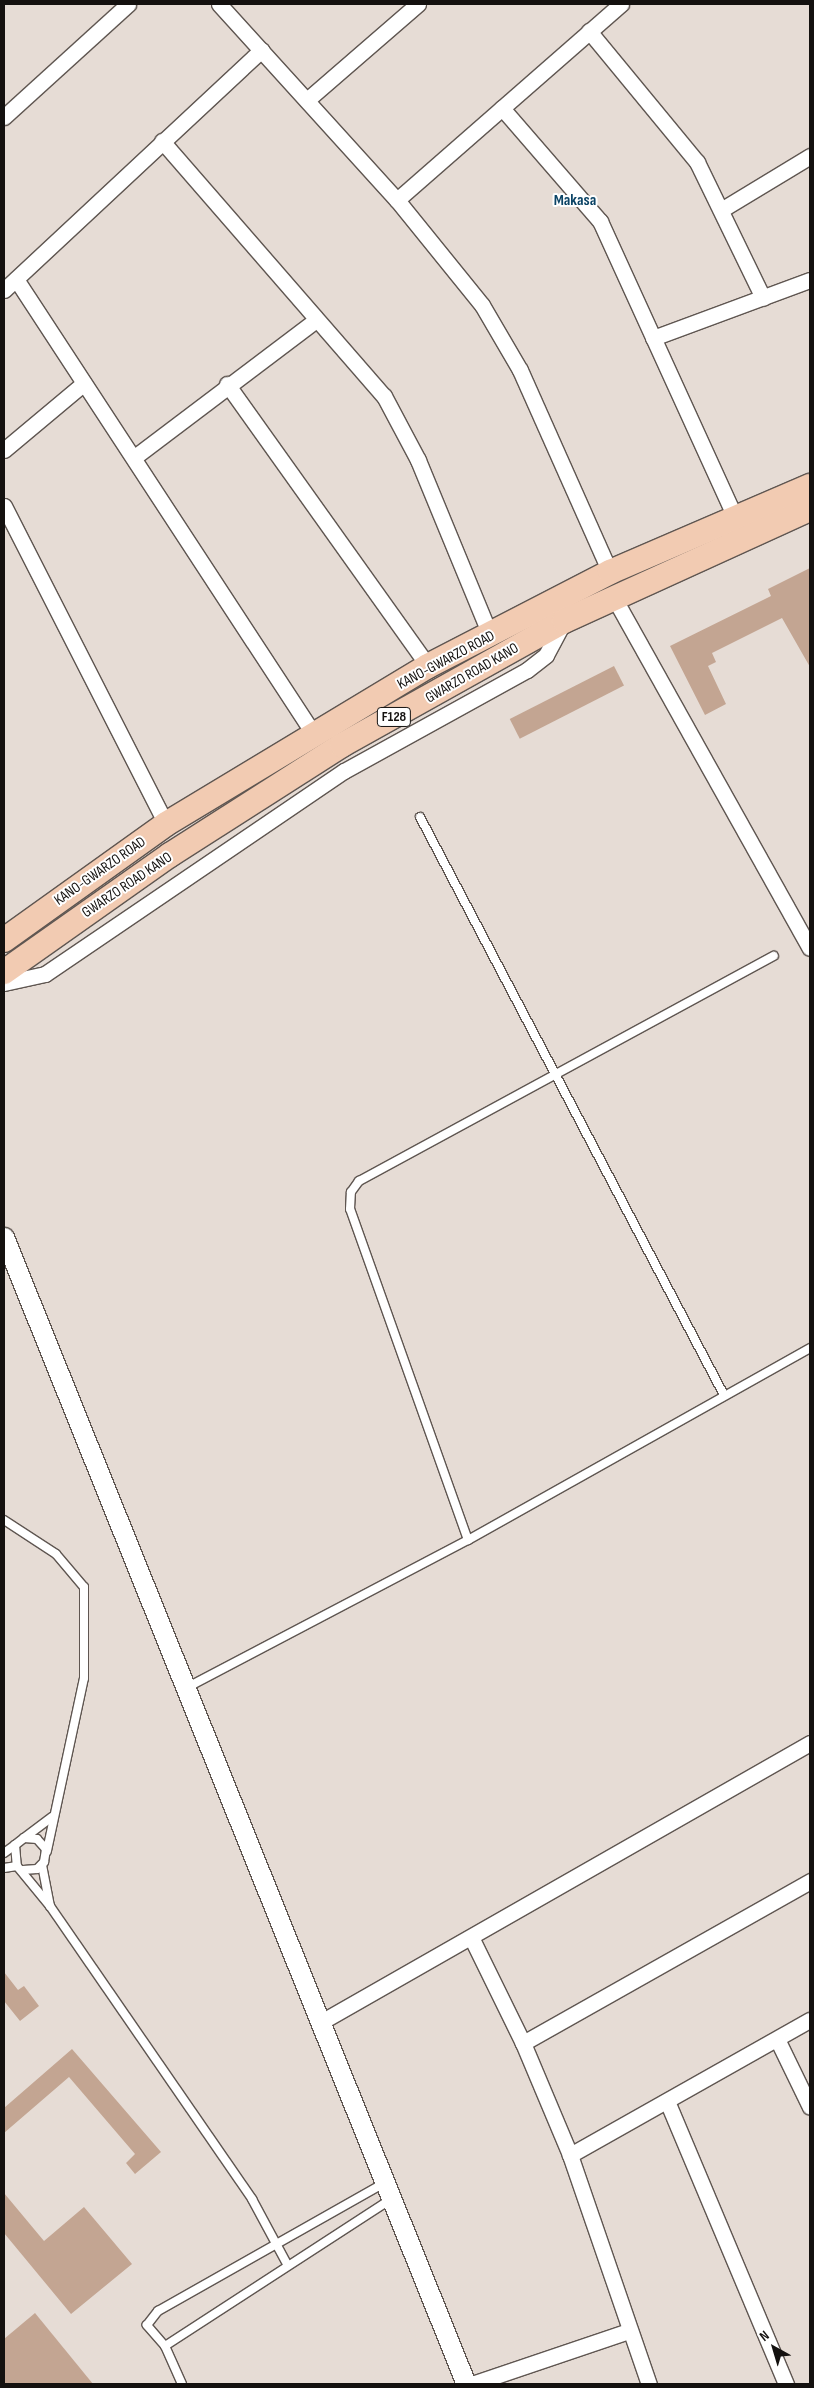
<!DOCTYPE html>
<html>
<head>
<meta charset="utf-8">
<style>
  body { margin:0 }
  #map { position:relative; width:814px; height:2388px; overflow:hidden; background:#e6dcd5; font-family:"Sofia Sans Condensed",sans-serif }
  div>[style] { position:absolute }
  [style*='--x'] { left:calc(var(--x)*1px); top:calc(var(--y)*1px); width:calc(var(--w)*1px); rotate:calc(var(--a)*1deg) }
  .building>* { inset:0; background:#c3a592; transform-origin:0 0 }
  .roads { filter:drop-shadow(1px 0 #5f5651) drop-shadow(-1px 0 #5f5651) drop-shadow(0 1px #5f5651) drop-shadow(0 -1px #5f5651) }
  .service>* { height:8px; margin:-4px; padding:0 4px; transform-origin:4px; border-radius:4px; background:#fff }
  .minor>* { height:15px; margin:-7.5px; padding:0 7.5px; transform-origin:7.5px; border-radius:7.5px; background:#fff }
  .tertiary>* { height:19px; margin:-9.5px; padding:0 9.5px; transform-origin:9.5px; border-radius:9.5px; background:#fff }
  .primary>* { height:24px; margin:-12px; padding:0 12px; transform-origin:12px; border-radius:12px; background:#f2cbb2 }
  span { translate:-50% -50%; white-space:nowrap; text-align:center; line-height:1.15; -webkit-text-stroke:4px #fff; paint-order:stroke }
  .shield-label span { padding:1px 4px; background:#fff; border:1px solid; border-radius:4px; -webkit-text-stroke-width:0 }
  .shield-label { font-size:14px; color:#14110f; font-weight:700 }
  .street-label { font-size:15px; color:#14110f }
  .neighbourhood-label { font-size:16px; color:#0c4466; font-weight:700 }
  .frame { position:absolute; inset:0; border:5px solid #14110f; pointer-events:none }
  .north { position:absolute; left:749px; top:2323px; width:50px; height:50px; -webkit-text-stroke:4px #fff; paint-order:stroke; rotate:321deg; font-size:14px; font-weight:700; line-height:20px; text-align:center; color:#14110f }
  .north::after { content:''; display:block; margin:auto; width:18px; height:22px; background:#14110f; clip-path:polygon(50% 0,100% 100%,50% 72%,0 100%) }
</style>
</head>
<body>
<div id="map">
  <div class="building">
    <div style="clip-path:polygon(810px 568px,810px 667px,782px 618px,712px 653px,716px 662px,708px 666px,726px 704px,705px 715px,670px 646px,771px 596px,768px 589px)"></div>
    <div style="left:614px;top:666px;width:22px;height:117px;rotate:63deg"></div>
    <div style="clip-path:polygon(4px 1972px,18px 1990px,24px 1986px,39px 2006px,20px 2021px,4px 2001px)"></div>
    <div style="clip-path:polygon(72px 2049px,161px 2152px,135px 2174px,126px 2163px,135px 2154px,69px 2077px,4px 2133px,4px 2108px)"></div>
    <div style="clip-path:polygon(4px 2193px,44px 2241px,84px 2207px,132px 2264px,71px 2314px,4px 2233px)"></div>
    <div style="clip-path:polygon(35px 2313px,93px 2384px,4px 2384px,4px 2339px)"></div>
  </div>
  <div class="roads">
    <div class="service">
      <div style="--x:420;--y:817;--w:653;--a:62.26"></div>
      <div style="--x:4;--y:1520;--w:62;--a:33.2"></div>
      <div style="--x:56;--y:1554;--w:43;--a:49.7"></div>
      <div style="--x:84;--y:1587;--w:91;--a:90"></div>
      <div style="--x:84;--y:1678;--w:177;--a:102.1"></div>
      <div style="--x:468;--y:1540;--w:351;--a:-109.6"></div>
      <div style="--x:350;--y:1209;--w:17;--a:-87"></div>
      <div style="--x:351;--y:1192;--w:14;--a:-54"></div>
      <div style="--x:359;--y:1181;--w:472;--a:-28.5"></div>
      <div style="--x:186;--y:1688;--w:318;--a:-27.7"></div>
      <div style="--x:468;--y:1540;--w:392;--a:-29.3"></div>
      <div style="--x:24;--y:1838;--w:35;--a:-37"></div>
      <div style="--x:4;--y:1853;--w:14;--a:-36"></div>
      <div style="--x:42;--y:1865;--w:42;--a:79"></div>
      <div style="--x:4;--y:1868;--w:13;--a:-9"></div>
      <div style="--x:23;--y:1870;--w:14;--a:-4"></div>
      <div style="--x:37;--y:1869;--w:10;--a:-45"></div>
      <div style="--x:44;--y:1862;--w:13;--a:-81"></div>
      <div style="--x:46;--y:1849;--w:13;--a:-132"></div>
      <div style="--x:37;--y:1839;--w:13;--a:-176"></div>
      <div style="--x:24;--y:1838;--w:11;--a:142"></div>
      <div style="--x:15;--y:1845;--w:21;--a:85"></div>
      <div style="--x:17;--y:1866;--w:52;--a:50.5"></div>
      <div style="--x:50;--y:1906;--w:356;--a:55.4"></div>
      <div style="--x:252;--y:2199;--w:74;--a:61.7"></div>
      <div style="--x:165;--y:2346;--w:270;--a:-33"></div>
      <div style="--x:182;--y:2384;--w:42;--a:-114.1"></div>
      <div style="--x:165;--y:2346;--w:28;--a:-131"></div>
      <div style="--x:147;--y:2325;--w:18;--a:-52"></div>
      <div style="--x:158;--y:2311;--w:260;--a:-29.5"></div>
    </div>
    <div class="minor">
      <div style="--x:219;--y:4;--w:265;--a:47.8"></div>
      <div style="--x:397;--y:200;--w:135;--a:51"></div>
      <div style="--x:482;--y:305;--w:75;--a:59.7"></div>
      <div style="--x:520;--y:370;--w:221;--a:66"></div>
      <div style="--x:589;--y:31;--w:170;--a:50.5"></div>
      <div style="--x:697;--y:162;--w:151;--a:64.1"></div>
      <div style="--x:307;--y:100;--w:147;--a:-40.9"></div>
      <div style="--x:502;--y:108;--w:150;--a:49.1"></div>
      <div style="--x:600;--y:221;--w:328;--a:65.5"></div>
      <div style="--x:4;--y:117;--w:168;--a:-42.3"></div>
      <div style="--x:162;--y:141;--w:338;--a:49"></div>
      <div style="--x:384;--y:396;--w:72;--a:62"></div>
      <div style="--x:418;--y:460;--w:189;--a:67.6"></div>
      <div style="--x:397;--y:200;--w:298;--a:-41.2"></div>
      <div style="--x:721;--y:210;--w:104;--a:-31.2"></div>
      <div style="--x:16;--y:279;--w:543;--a:56.81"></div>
      <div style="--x:4;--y:290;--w:352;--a:-43"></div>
      <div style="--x:653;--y:338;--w:167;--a:-20.3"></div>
      <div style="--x:227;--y:384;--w:346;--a:54.5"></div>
      <div style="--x:4;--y:450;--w:104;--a:-39.9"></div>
      <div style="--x:136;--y:456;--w:226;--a:-37.1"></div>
      <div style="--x:4;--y:506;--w:357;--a:63"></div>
      <div style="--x:613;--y:596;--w:403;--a:60.8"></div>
      <div style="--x:4;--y:983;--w:42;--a:-12.4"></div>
      <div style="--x:45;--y:974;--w:361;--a:-34.2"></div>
      <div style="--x:344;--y:771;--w:209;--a:-28.9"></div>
      <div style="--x:527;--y:670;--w:24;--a:-38"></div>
      <div style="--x:546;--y:655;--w:36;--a:-62"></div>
      <div style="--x:472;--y:1939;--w:116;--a:63.9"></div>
      <div style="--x:523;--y:2043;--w:121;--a:67.2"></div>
      <div style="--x:570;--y:2155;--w:242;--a:71"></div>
      <div style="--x:321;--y:2022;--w:563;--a:-29.71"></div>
      <div style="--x:778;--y:2041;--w:73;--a:64.1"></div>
      <div style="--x:523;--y:2043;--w:330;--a:-29.4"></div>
      <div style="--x:667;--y:2101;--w:307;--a:67.2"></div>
      <div style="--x:570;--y:2155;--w:275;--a:-29.4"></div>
      <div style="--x:472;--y:2384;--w:166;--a:-18.7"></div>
    </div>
    <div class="tertiary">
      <div style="--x:4;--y:1237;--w:1237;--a:68.06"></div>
    </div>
    <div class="primary">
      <div style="--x:4;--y:940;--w:199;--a:-35.6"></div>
      <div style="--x:166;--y:824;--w:306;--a:-31.1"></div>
      <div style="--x:428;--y:666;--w:205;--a:-27.3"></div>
      <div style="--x:610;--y:572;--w:218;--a:-23.3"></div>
      <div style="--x:4;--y:972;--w:203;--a:-35.2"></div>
      <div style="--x:170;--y:855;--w:204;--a:-32.6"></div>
      <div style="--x:342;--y:745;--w:254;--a:-29.2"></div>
      <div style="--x:564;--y:621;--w:270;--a:-24.5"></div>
    </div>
  </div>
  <div class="shield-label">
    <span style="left:394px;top:717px">F128</span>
  </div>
  <div class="street-label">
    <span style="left:446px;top:660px;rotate:-28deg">KANO-GWARZO ROAD</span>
    <span style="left:472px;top:673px;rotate:-30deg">GWARZO ROAD KANO</span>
    <span style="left:100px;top:871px;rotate:-35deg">KANO-GWARZO ROAD</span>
    <span style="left:127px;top:885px;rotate:-34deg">GWARZO ROAD KANO</span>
  </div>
  <div class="neighbourhood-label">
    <span style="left:575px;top:201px">Makasa</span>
  </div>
  <div class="frame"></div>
  <div class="north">N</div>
</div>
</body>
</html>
